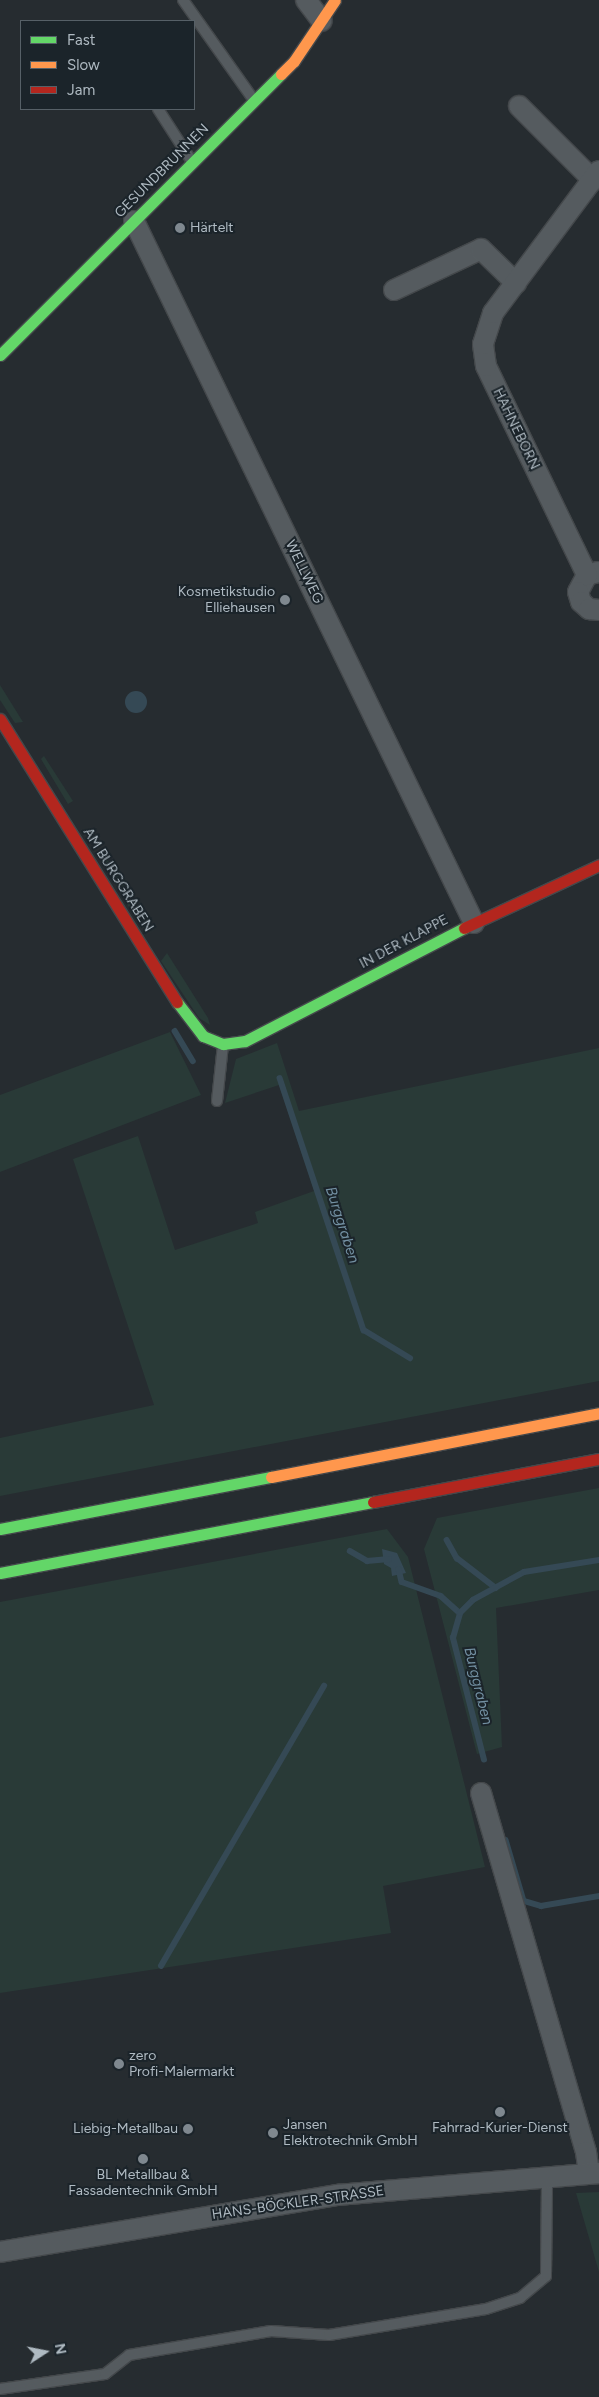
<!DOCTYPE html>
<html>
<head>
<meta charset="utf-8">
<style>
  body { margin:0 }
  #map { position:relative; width:599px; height:2397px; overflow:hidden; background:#262c30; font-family:Figtree,sans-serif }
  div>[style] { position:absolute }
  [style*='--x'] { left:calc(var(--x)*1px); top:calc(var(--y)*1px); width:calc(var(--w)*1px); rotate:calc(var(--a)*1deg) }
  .green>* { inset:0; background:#293a37 }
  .water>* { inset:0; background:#354955 }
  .round { border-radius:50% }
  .stream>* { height:5.5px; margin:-2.75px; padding:0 2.75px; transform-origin:2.75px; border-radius:2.75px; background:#354955 }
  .roads { filter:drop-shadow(1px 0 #44484b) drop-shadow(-1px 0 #44484b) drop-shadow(0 1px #44484b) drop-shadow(0 -1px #44484b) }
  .lane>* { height:10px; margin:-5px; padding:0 5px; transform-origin:5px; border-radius:5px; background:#555b5f }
  .street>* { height:20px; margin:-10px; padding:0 10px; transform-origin:10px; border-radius:10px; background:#555b5f }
  .fast>* { height:11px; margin:-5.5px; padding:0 5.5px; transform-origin:5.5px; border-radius:5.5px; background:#63d668 }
  .slow>* { height:11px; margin:-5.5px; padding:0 5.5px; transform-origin:5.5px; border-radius:5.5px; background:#ff974d }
  .jam>* { height:11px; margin:-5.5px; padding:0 5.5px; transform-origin:5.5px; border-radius:5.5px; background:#b3261e }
  .dots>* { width:14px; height:14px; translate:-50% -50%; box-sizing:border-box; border:2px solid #1b242a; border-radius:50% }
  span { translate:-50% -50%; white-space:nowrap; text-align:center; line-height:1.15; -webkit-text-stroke:4px #1b242a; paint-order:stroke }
  .street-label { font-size:14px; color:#afbac2 }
  .poi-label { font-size:14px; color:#afbac2 }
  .left { translate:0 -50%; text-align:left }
  .right { translate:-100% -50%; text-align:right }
  .water-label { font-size:15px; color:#7390a2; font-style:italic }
  .legend { position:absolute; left:20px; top:20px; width:175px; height:90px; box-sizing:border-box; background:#1b242a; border:1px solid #566067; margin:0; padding:6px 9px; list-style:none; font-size:15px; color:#afbac2 }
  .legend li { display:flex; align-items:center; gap:10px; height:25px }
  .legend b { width:25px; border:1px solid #566067 }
  .north { position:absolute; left:20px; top:2327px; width:50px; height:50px; -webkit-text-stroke:4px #1b242a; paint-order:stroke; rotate:79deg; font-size:14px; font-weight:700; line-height:20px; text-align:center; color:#afbac2 }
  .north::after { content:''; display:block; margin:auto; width:18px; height:22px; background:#afbac2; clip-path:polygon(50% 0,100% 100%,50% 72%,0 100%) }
</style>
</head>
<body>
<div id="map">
  <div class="green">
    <div style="clip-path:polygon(0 685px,23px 722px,15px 723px,0 700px)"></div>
    <div style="clip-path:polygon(44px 756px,73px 801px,68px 804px,41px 759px)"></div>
    <div style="clip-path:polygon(103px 852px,150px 926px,141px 928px,99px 855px)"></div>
    <div style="clip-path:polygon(167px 953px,208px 1018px,210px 1025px,199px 1018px,161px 961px)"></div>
    <div style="clip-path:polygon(170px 1032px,201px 1095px,0 1172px,0 1095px)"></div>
    <div style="clip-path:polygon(277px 1043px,299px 1111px,599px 1048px,599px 1381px,0 1496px,0 1438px,154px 1405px,73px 1159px,138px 1136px,175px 1250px,258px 1223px,255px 1212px,314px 1191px,279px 1085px,225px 1103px,236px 1059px)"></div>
    <div style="clip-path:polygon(599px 1488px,599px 1590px,496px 1608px,502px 1747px,477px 1754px,424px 1549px,437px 1518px)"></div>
    <div style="clip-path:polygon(387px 1529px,408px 1557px,485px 1867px,383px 1886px,391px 1933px,0 1993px,0 1602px)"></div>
    <div style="clip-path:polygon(599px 2192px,599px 2272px,576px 2193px)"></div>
  </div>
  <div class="water">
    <div class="round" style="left:125px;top:691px;width:22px;height:22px"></div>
    <div style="clip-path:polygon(382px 1549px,397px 1553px,406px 1573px,392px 1576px,391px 1568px,384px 1564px)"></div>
  </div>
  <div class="stream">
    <div style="--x:175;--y:1031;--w:35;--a:59"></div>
    <div style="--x:280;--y:1078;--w:266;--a:71.6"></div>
    <div style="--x:364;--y:1330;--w:54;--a:31.3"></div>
    <div style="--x:447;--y:1540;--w:21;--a:61"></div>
    <div style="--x:457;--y:1558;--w:49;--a:37.6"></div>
    <div style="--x:350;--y:1551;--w:20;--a:30"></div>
    <div style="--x:367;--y:1561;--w:22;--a:-5"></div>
    <div style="--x:399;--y:1569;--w:13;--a:77"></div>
    <div style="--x:402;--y:1582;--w:41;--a:19.7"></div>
    <div style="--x:441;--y:1596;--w:25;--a:42"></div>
    <div style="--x:484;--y:1760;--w:126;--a:-104.3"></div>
    <div style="--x:453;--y:1638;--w:26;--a:-74"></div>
    <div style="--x:460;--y:1613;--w:18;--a:-45"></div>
    <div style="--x:473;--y:1600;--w:58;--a:-28.8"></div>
    <div style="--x:524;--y:1572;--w:76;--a:-9.1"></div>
    <div style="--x:506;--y:1840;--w:64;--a:73.6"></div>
    <div style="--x:524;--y:1901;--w:18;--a:16"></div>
    <div style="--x:541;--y:1906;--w:59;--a:-9.8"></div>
    <div style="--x:161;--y:1966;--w:324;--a:-59.8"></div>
  </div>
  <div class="roads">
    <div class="lane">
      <div style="--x:183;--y:0;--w:121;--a:54.7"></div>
      <div style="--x:158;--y:109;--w:61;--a:57.1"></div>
      <div style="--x:217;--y:1101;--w:56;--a:-83.9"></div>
      <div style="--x:0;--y:2389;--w:106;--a:-8.1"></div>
      <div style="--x:105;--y:2374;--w:31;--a:-38"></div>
      <div style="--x:129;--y:2355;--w:144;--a:-9.6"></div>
      <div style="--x:271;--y:2331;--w:58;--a:3.9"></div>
      <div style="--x:329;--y:2335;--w:159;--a:-9.4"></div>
      <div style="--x:486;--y:2309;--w:36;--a:-18"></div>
      <div style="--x:520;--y:2298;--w:34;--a:-40"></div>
      <div style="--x:546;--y:2276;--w:101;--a:-89.4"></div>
    </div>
    <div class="street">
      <div style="--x:306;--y:0;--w:26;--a:53"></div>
      <div style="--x:519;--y:106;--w:105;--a:45"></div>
      <div style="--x:134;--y:221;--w:780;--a:64.16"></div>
      <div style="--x:394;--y:290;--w:96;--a:-25.2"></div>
      <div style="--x:481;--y:249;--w:49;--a:44.2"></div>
      <div style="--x:598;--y:572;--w:11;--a:165"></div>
      <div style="--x:587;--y:575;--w:19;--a:118"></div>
      <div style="--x:578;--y:592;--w:10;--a:73"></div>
      <div style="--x:581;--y:602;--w:11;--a:41"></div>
      <div style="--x:589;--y:609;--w:10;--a:6"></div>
      <div style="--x:587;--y:575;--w:232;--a:-115.8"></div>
      <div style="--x:486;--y:366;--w:22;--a:-98"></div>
      <div style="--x:483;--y:344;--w:33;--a:-72"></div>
      <div style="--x:493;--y:313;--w:177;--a:-53.3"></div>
      <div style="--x:481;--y:1793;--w:374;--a:73.7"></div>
      <div style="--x:586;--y:2152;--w:21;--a:82"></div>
      <div style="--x:0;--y:2252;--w:343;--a:-9.6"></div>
      <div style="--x:338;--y:2195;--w:262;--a:-4.8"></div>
    </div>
    <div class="fast">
      <div style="--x:0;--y:355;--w:397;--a:-45"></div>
      <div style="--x:177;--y:1002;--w:43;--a:52.6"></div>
      <div style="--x:203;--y:1036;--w:22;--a:22"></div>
      <div style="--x:223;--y:1044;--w:22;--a:-8"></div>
      <div style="--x:245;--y:1041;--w:246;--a:-27.3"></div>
      <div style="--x:0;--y:1529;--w:276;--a:-10.9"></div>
      <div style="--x:0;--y:1573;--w:380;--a:-10.8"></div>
    </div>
    <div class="slow">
      <div style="--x:281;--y:74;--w:18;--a:-45"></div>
      <div style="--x:294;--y:61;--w:73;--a:-56.1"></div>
      <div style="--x:271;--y:1477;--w:334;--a:-11"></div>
    </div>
    <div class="jam">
      <div style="--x:0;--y:719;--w:334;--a:58"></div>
      <div style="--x:464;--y:928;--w:149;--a:-25"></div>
      <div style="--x:373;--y:1502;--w:230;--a:-10.8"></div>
    </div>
  </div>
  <div class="dots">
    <div style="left:180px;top:228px;background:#7f888f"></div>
    <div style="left:285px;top:600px;background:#7f888f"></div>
    <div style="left:119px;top:2064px;background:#7f888f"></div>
    <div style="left:500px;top:2112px;background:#7f888f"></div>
    <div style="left:188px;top:2129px;background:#7f888f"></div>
    <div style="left:273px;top:2133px;background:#7f888f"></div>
    <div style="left:143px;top:2159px;background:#7f888f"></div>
  </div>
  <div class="street-label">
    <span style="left:162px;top:171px;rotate:-45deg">GESUNDBRUNNEN</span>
    <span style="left:516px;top:429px;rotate:64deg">HAHNEBORN</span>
    <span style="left:304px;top:572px;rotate:64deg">WELLWEG</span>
    <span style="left:118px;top:880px;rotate:58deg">AM BURGGRABEN</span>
    <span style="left:404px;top:942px;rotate:-28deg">IN DER KLAPPE</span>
    <span style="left:298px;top:2203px;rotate:-8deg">HANS-BÖCKLER-STRASSE</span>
  </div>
  <div class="poi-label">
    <span class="left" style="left:190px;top:228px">Härtelt</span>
    <span class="right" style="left:275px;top:600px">Kosmetikstudio<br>Elliehausen</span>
    <span class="left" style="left:129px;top:2064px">zero<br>Profi-Malermarkt</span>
    <span class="left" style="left:283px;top:2133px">Jansen<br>Elektrotechnik GmbH</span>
    <span style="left:500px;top:2128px">Fahrrad-Kurier-Dienst</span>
    <span class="right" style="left:178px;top:2129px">Liebig-Metallbau</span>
    <span style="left:143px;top:2183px">BL Metallbau &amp;<br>Fassadentechnik GmbH</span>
  </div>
  <div class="water-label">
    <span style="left:342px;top:1225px;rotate:72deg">Burggraben</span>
    <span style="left:478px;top:1686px;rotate:76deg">Burggraben</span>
  </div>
  <ul class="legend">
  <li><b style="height:6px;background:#63d668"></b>Fast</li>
  <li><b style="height:6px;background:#ff974d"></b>Slow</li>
  <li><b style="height:6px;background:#b3261e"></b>Jam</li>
  </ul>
  <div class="north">N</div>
</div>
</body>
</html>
